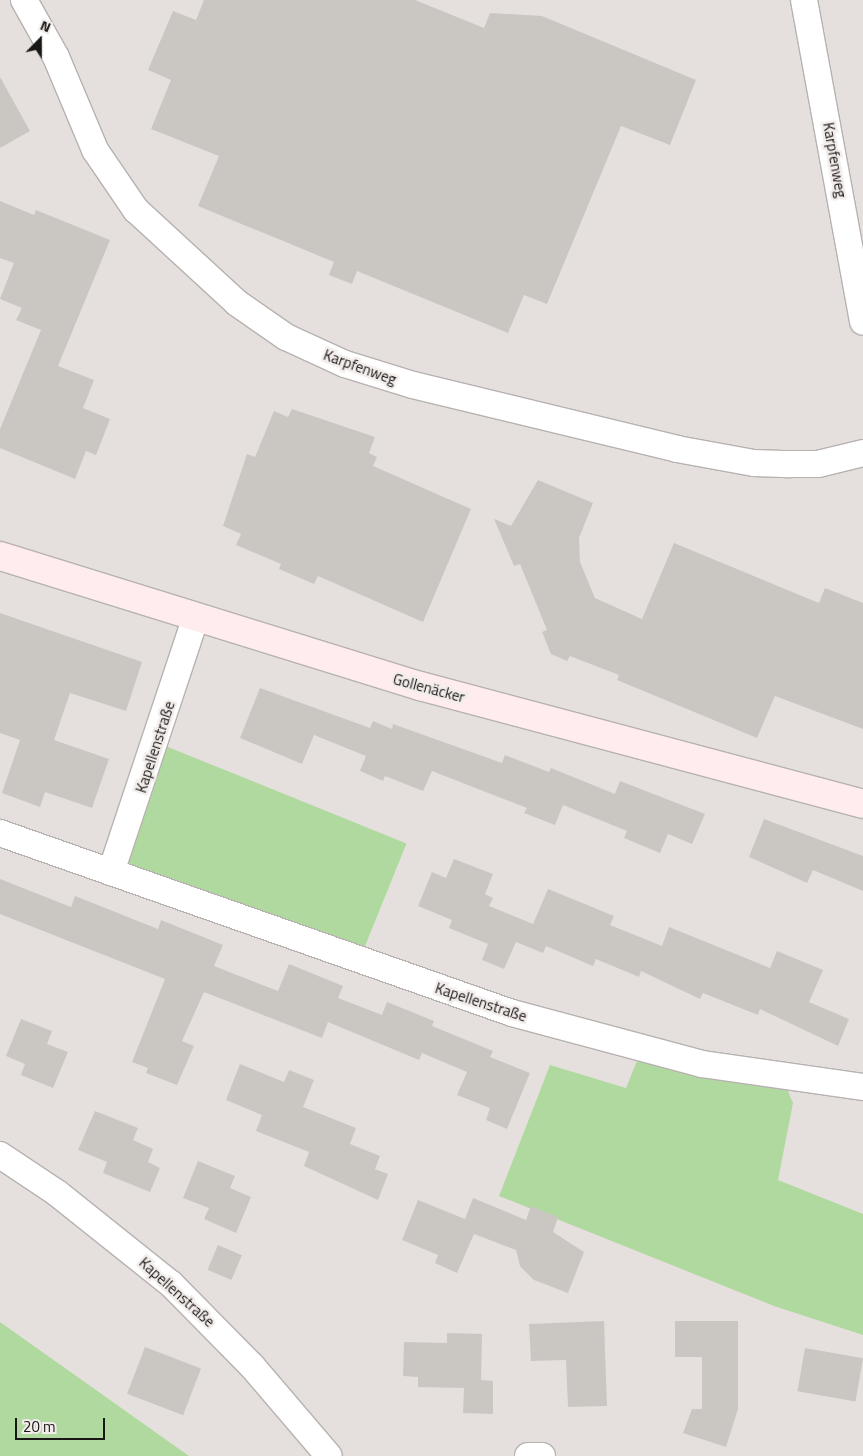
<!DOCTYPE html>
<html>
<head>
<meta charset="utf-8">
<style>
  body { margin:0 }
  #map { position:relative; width:863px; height:1456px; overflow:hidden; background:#e5e0dd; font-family:"Titillium Web",sans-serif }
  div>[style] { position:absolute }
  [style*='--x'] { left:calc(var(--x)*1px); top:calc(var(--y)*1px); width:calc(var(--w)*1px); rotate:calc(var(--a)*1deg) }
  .green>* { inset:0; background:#b0d99f; transform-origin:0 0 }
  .building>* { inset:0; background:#cac7c3; transform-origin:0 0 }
  .roads { filter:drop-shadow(1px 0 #b7b2b0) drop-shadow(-1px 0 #b7b2b0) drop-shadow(0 1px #b7b2b0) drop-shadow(0 -1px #b7b2b0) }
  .street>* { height:26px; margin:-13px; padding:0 13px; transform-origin:13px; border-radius:13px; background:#fff }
  .secondary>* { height:28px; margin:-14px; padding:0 14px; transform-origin:14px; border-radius:14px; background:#feecee }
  span { translate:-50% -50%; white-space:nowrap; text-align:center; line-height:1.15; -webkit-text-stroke:5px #f2edeb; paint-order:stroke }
  .street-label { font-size:15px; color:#191716 }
  .north { position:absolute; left:15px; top:15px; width:50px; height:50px; -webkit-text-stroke:4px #f2edeb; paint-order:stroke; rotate:22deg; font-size:14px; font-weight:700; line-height:20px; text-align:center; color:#191716 }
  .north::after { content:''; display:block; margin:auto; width:18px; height:22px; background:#191716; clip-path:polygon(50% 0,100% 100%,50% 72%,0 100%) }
  .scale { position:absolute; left:15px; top:1418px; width:90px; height:22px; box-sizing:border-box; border:2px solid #191716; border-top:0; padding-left:6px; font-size:15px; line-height:18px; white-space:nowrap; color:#191716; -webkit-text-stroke:4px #f2edeb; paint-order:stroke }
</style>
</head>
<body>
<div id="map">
  <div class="green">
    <div style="left:158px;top:743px;width:268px;height:137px;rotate:22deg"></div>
    <div style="clip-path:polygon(637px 1061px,787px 1089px,793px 1103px,778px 1180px,863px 1214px,863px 1335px,774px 1306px,499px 1196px,550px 1065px,626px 1088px)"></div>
    <div style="clip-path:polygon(0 1322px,189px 1456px,0 1456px)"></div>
  </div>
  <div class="building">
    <div style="clip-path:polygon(204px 0,415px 0,484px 28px,490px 13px,542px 16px,696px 80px,670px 145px,621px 126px,547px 304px,524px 295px,508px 333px,357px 271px,352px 284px,329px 275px,334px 262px,198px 206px,219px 156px,151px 129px,171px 80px,148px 70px,173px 11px,196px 20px)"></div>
    <div style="clip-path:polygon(0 77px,30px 131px,0 148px)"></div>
    <div style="clip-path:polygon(0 201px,34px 215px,36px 210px,110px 240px,58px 366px,94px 380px,83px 408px,110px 419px,96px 455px,86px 451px,75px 479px,0 448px,0 429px,41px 330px,16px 320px,22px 308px,0 299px,14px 263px,0 258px)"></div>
    <div style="clip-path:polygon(292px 409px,375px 437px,369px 453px,377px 457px,373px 466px,471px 509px,423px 622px,318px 576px,314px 584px,279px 569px,281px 564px,236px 545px,241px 534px,223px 526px,247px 454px,255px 457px,274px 411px,288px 417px)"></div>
    <div style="clip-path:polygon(538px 480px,593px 503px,579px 538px,580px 562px,595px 598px,642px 619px,674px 543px,819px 603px,825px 588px,863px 603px,863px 729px,775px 696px,757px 738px,617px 680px,619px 675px,570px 656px,567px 661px,551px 654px,542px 632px,547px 630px,520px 564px,514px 566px,494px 519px,511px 526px)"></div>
    <div style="clip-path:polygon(0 613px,142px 662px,126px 711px,70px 693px,54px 740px,109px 759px,92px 808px,45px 792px,40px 807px,2px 793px,20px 740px,0 733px)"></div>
    <div style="clip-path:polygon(260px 688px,370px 728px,373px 721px,392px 729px,393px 724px,502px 763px,505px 755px,549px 772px,551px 768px,615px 794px,620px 781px,705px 814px,692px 844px,668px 834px,660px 853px,624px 838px,627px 831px,563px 805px,555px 825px,524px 813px,527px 808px,432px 771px,423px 791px,385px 776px,383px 781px,360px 771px,366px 756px,314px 735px,302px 764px,240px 738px)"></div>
    <div style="clip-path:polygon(764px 819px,863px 856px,863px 891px,813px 870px,807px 883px,749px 857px)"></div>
    <div style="clip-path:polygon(454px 859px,493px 874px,485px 894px,493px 898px,489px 906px,533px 924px,548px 889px,614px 916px,610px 925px,662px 946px,669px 927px,770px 968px,777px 951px,823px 970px,809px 1002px,849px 1019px,838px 1046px,760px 1009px,758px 1015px,703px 993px,700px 999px,641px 971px,639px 977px,596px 959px,593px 966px,546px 946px,543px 953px,516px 942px,504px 969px,482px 960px,488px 944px,449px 928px,452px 920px,418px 906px,432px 872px,446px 878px)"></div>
    <div style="clip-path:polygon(0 879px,71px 907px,75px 896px,158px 929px,161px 920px,223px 945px,214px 966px,278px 991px,289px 964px,343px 986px,338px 998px,382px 1015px,387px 1002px,434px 1021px,432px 1026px,493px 1051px,490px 1057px,530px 1073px,507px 1129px,486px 1120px,490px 1108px,457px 1095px,467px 1072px,422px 1053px,419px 1060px,328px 1022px,322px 1038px,204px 992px,182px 1041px,194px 1046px,177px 1085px,146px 1073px,148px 1068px,132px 1062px,165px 979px,0 914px)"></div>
    <div style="clip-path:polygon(21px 1019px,52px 1031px,47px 1044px,68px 1052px,53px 1088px,21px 1075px,25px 1064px,6px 1056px)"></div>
    <div style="clip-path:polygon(240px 1064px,284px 1082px,289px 1070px,314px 1080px,303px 1107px,356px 1128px,350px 1144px,380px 1156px,375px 1169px,388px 1174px,378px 1200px,304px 1166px,309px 1152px,256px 1131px,262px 1115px,226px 1100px)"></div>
    <div style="clip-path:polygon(95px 1111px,138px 1128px,133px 1140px,153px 1149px,148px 1162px,160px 1168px,150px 1192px,103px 1173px,107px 1162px,78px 1150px)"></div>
    <div style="clip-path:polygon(198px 1161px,235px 1176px,230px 1188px,251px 1197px,236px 1233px,204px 1219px,209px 1208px,183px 1198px)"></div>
    <div style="clip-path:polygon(473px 1198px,526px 1220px,531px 1206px,558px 1217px,553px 1232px,584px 1252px,568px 1293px,534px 1280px,520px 1266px,516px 1250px,474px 1234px,457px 1273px,435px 1263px,438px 1255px,402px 1240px,418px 1200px,465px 1219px)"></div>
    <div style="left:218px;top:1245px;width:26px;height:27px;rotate:23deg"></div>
    <div style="clip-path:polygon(604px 1321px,607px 1406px,568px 1407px,566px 1360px,531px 1361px,529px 1324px)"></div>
    <div style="clip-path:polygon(675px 1321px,738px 1321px,738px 1409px,726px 1447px,683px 1433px,692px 1409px,702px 1409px,702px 1357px,675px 1357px)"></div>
    <div style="clip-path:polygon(447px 1333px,482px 1334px,481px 1380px,493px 1381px,493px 1414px,463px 1413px,464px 1388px,418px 1387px,418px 1377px,403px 1376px,404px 1342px,447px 1343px)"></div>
    <div style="left:145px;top:1347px;width:60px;height:50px;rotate:21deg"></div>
    <div style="left:805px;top:1348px;width:59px;height:44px;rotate:10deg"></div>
  </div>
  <div class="roads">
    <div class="street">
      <div style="--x:24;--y:0;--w:65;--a:60.7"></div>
      <div style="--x:56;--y:57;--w:101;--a:67.2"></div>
      <div style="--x:95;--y:150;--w:73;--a:55.7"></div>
      <div style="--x:136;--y:210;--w:137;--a:42.6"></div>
      <div style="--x:237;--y:303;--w:60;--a:34.8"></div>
      <div style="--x:286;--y:337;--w:65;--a:24.6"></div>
      <div style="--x:345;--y:364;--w:71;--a:17.2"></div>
      <div style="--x:413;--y:385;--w:272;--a:13.6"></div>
      <div style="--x:677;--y:449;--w:78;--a:10.3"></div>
      <div style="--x:754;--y:463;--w:36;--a:2"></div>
      <div style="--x:790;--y:464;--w:28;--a:0"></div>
      <div style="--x:818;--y:464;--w:46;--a:-13.7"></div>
      <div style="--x:804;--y:0;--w:327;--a:79.6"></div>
      <div style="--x:0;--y:833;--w:543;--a:19.37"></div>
      <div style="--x:512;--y:1013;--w:197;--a:15"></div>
      <div style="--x:702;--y:1064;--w:163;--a:8.1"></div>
      <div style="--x:111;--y:872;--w:266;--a:-71.6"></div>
      <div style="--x:0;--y:1155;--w:69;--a:33.7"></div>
      <div style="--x:57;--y:1193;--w:146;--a:38.6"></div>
      <div style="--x:171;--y:1284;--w:115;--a:45.4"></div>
      <div style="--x:252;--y:1366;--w:118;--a:49.5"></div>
      <div style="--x:528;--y:1456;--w:14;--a:0"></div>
    </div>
    <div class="secondary">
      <div style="--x:0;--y:556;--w:440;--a:17.2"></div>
      <div style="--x:420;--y:686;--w:458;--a:14.9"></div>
    </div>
  </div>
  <div class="street-label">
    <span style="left:835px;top:160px;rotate:80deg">Karpfenweg</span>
    <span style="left:360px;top:367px;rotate:20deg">Karpfenweg</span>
    <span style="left:429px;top:688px;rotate:15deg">Gollenäcker</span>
    <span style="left:155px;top:747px;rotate:-72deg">Kapellenstraße</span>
    <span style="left:481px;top:1002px;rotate:18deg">Kapellenstraße</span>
    <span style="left:177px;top:1292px;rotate:42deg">Kapellenstraße</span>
  </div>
  <div class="north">N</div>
  <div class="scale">20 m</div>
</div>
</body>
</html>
